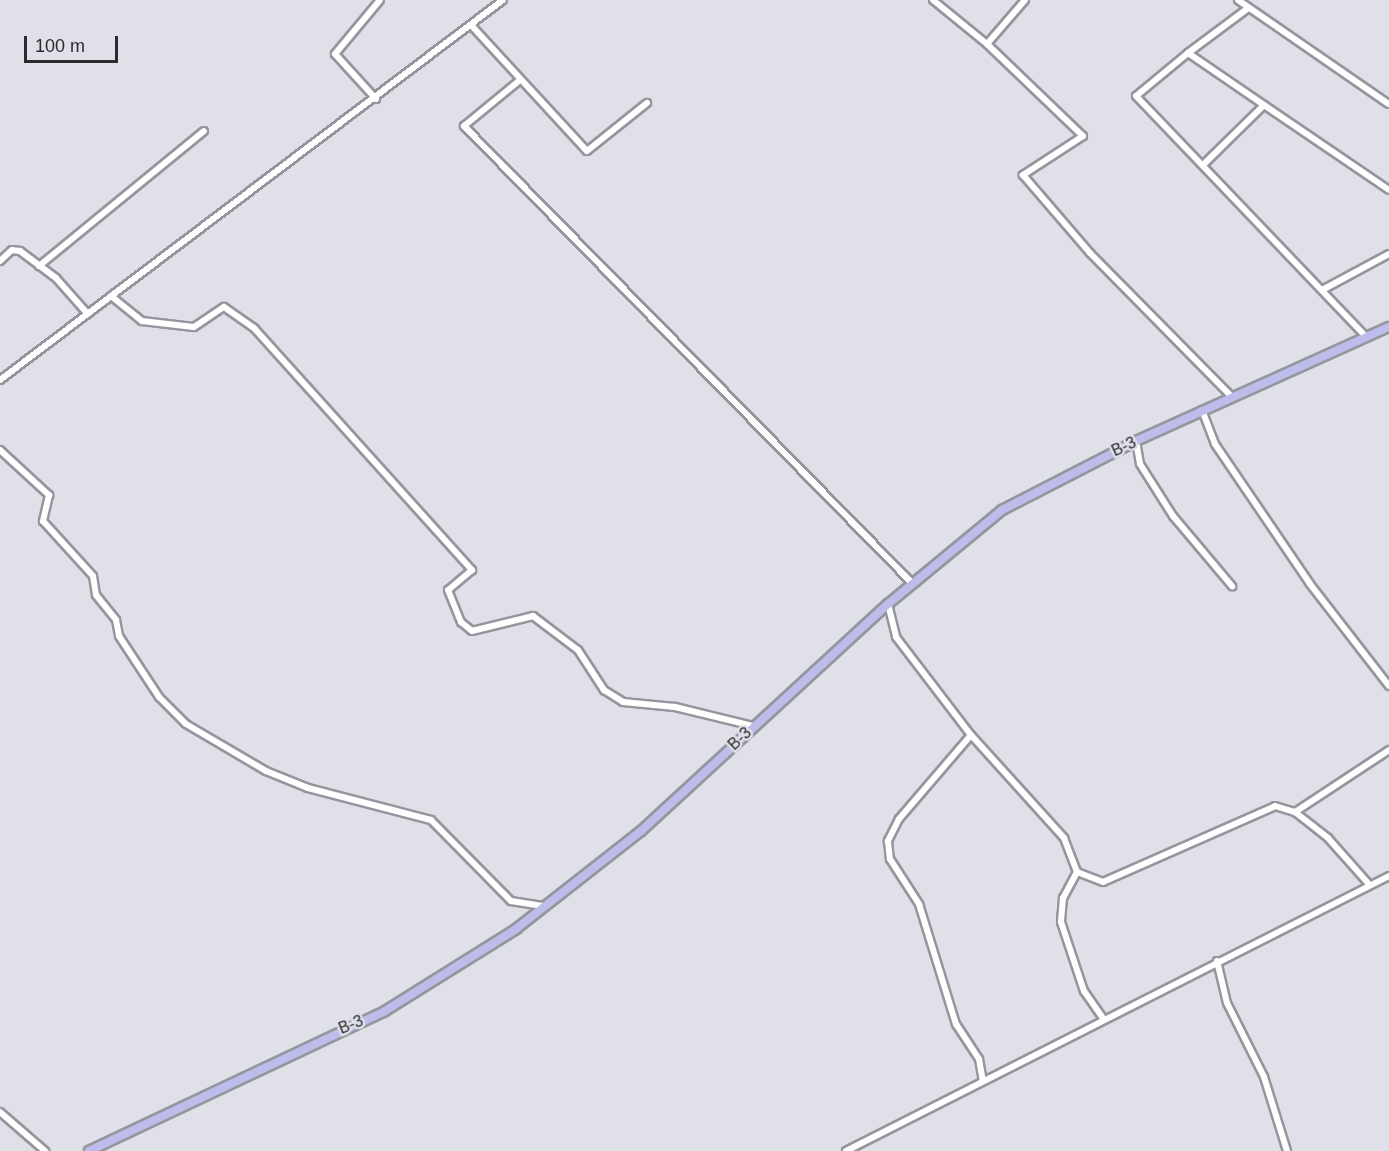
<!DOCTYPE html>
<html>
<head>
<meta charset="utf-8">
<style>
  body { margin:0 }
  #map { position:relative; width:1389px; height:1151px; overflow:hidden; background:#e0e0e8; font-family:Arial,sans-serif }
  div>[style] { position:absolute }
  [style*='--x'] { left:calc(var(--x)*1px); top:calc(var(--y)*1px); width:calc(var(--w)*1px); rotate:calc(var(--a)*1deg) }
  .roads { filter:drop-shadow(2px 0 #95969d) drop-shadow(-2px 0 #95969d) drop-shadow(0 2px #95969d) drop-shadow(0 -2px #95969d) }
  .minor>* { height:6px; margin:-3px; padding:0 3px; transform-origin:3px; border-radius:3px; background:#fff }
  .major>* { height:8px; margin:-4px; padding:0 4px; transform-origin:4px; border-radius:4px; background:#bdbdec }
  span { translate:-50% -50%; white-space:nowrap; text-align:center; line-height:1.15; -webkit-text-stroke:5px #e0e0e8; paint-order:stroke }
  .street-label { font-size:16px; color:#2a2b2d }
  .scale { position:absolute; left:24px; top:36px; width:94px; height:27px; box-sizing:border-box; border:3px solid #2a2b2d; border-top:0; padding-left:8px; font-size:18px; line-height:21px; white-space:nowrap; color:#2a2b2d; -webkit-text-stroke:4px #e0e0e8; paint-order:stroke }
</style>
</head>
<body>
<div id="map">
  <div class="roads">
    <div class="minor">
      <div style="--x:933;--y:0;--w:70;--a:39.2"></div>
      <div style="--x:1025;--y:0;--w:58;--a:130.8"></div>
      <div style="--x:987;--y:44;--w:133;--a:43.8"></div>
      <div style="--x:1083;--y:136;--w:72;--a:147"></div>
      <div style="--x:1023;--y:175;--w:103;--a:49.3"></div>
      <div style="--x:1090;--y:253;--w:201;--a:45.4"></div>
      <div style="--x:1238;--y:0;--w:183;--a:34.6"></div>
      <div style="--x:471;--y:25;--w:171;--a:47.4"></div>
      <div style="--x:587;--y:151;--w:77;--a:-38.7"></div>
      <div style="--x:1188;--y:53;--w:74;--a:-36.7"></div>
      <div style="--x:520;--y:80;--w:72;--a:140.6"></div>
      <div style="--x:464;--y:126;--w:640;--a:45.57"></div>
      <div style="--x:376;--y:99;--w:61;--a:-132.3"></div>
      <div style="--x:335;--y:54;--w:70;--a:-50.2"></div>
      <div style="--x:1264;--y:105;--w:151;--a:34.2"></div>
      <div style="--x:1204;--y:164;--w:84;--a:-44.5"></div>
      <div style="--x:1264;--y:105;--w:92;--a:-145.6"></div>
      <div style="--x:1188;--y:53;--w:67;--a:140.4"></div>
      <div style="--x:1136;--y:96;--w:333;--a:46.3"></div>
      <div style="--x:0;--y:261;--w:16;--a:-43"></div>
      <div style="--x:12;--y:250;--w:8;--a:7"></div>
      <div style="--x:20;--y:251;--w:45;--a:36.9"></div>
      <div style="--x:56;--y:278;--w:48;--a:48.4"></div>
      <div style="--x:39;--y:266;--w:213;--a:-39.3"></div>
      <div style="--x:1324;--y:289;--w:74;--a:-28.3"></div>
      <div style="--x:111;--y:296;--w:40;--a:39"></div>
      <div style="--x:142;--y:321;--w:52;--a:6.6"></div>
      <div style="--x:194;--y:327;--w:36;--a:-34"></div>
      <div style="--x:224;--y:307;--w:37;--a:35"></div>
      <div style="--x:254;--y:328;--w:326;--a:48"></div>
      <div style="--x:472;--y:570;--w:31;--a:140"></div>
      <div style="--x:448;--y:590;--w:35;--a:68"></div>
      <div style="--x:461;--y:622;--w:14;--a:39"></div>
      <div style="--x:472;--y:631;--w:63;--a:-13.8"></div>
      <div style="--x:533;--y:616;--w:56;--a:37.1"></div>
      <div style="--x:578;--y:650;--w:48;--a:57"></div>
      <div style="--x:604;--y:690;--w:22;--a:32"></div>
      <div style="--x:623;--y:702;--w:52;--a:5.5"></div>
      <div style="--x:675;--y:707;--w:80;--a:13.7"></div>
      <div style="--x:0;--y:380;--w:630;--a:-37.07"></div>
      <div style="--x:1202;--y:410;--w:36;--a:69"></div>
      <div style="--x:1215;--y:444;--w:169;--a:55.8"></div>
      <div style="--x:1310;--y:584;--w:129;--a:52.2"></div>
      <div style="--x:1136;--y:441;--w:23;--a:80"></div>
      <div style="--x:1140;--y:464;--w:62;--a:57.6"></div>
      <div style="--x:1173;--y:516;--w:92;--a:49.9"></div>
      <div style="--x:0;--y:450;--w:67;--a:42.6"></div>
      <div style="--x:49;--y:495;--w:27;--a:103"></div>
      <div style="--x:43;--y:521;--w:74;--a:47.7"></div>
      <div style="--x:93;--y:576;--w:19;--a:81"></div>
      <div style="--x:96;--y:595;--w:32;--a:51"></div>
      <div style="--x:116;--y:620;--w:16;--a:79"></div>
      <div style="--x:119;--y:636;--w:73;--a:56.7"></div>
      <div style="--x:159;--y:697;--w:38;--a:45"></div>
      <div style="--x:186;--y:724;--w:93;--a:30.4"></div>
      <div style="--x:266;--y:771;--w:45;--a:22"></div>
      <div style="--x:308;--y:788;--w:127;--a:14.6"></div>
      <div style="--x:431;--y:820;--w:114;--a:45.4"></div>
      <div style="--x:511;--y:901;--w:32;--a:9"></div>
      <div style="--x:888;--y:604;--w:34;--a:76"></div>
      <div style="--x:896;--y:637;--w:123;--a:52.6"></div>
      <div style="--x:971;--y:735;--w:111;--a:130.6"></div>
      <div style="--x:899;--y:819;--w:25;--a:117"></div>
      <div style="--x:888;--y:841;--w:18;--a:84"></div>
      <div style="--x:890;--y:859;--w:54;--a:57.2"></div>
      <div style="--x:919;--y:904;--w:126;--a:72.9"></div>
      <div style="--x:956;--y:1024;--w:42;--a:56.7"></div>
      <div style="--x:979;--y:1059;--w:22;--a:80"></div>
      <div style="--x:971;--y:735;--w:139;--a:47.9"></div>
      <div style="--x:1064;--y:838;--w:36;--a:69"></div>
      <div style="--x:1077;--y:872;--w:28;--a:21"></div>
      <div style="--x:1103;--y:882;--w:188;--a:-23.8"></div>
      <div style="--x:1275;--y:806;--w:21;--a:17"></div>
      <div style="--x:1295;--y:812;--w:42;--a:38.2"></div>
      <div style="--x:1328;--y:838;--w:60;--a:48.4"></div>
      <div style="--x:1295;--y:812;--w:113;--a:-33.4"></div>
      <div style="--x:1077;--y:872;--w:30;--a:118"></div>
      <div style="--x:1063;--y:898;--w:24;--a:95"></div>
      <div style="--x:1061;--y:922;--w:73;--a:71.6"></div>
      <div style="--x:1084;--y:991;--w:32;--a:55"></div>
      <div style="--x:1217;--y:961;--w:43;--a:76.6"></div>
      <div style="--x:1227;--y:1003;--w:83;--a:63.4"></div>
      <div style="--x:1264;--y:1077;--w:77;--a:72.7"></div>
      <div style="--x:0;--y:1112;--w:60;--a:40.9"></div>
      <div style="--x:846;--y:1151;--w:609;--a:-26.86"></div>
    </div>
    <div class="major">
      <div style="--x:89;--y:1151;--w:327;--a:-25.3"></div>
      <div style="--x:385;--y:1011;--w:155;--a:-32"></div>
      <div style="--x:516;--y:929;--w:159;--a:-38.1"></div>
      <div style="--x:641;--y:831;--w:335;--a:-42.6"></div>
      <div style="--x:888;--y:604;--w:148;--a:-39.5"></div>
      <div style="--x:1002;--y:510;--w:151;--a:-27.2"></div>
      <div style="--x:1136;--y:441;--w:277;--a:-24.3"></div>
    </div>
  </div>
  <div class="street-label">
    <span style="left:1124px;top:447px;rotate:-25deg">B-3</span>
    <span style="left:740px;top:739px;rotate:-43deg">B-3</span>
    <span style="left:351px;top:1025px;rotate:-22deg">B-3</span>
  </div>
  <div class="scale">100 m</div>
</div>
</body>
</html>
